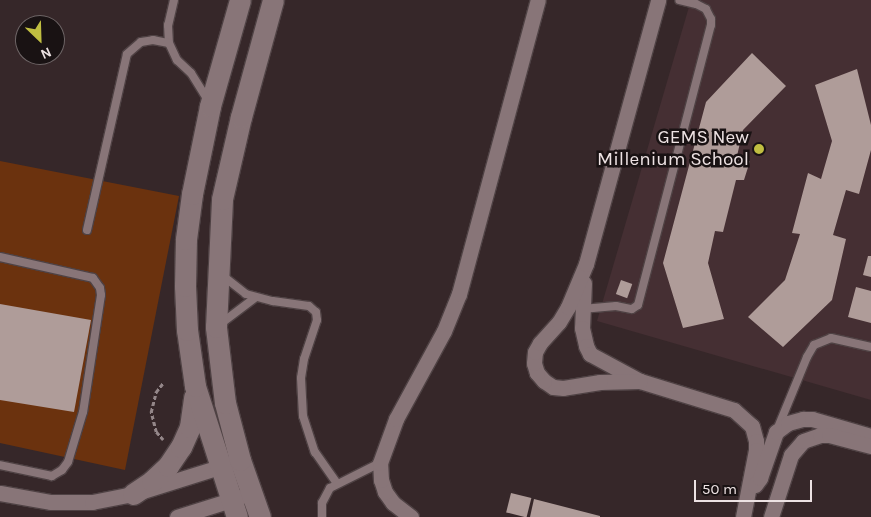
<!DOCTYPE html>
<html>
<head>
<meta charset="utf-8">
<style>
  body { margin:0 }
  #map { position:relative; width:871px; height:517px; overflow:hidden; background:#362729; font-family:Karla,sans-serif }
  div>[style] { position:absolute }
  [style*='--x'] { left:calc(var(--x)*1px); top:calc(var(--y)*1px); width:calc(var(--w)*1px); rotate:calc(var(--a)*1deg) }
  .built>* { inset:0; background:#452f33 }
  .green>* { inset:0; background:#6b320e }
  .building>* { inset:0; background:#af9c99; transform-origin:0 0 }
  .path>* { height:2.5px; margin-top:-1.25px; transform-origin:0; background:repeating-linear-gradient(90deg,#948789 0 4px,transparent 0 6.5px) }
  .roads { filter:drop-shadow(1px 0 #4f4244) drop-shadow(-1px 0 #4f4244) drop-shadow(0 1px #4f4244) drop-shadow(0 -1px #4f4244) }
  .lane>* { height:8px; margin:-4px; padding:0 4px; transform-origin:4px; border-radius:4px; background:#887578 }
  .street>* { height:15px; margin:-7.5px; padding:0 7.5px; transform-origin:7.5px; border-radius:7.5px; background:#887578 }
  .secondary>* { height:21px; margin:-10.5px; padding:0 10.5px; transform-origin:10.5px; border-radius:10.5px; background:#887578 }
  .dots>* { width:14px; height:14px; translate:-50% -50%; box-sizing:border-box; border:2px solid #191213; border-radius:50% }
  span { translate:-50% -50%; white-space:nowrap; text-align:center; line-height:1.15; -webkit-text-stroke:5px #191213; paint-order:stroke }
  .poi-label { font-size:19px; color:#ede2e3 }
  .right { translate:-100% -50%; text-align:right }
  .north { position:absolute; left:15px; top:15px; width:50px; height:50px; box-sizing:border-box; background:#191213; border:1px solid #6e6566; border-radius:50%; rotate:156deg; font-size:14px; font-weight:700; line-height:20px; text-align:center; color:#ede2e3 }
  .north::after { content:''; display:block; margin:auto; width:18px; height:22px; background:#c0be41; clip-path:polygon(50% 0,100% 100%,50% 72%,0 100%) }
  .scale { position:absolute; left:694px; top:480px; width:118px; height:22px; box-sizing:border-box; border:2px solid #ede2e3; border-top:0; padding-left:6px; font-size:15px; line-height:18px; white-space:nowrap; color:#ede2e3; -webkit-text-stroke:4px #191213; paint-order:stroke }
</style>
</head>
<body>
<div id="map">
  <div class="built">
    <div style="clip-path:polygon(691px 0,871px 0,871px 400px,597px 321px)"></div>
  </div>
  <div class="green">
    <div style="clip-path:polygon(0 161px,179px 196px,125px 470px,0 443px)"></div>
  </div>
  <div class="building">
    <div style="clip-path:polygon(752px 53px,786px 86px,743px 130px,737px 156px,750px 161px,744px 180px,736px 180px,723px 232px,715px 231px,708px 263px,724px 319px,683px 328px,663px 263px,706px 102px)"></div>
    <div style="clip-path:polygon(857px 69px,871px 125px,871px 150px,859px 194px,846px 190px,833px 235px,846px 239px,832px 300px,783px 347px,748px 317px,785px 280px,800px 234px,792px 233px,808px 173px,821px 179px,832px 141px,815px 85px)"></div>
    <div style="clip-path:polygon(868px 256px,871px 256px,871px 277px,863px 275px)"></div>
    <div style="left:621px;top:280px;width:12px;height:15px;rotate:20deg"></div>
    <div style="clip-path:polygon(856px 287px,871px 291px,871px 323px,848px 317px)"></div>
    <div style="clip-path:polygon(0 304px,91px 320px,74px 412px,0 400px)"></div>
    <div style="left:511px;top:493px;width:21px;height:20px;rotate:14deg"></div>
    <div style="clip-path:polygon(534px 499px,600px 516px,600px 517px,530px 517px)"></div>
  </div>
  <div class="path">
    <div style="--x:163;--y:440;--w:11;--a:-131"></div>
    <div style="--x:156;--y:432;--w:21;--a:-104"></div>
    <div style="--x:151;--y:412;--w:21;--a:-76"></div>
    <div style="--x:156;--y:392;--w:11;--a:-52"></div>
  </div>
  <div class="roads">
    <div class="lane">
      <div style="--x:174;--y:0;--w:26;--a:103"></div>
      <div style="--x:168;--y:25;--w:18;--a:87"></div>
      <div style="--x:169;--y:43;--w:19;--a:65"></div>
      <div style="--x:177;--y:60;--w:19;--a:43"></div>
      <div style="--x:191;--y:73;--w:31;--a:58"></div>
      <div style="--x:87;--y:230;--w:180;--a:-77.2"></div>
      <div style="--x:127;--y:54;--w:18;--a:-41"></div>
      <div style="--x:141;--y:42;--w:12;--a:-9"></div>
      <div style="--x:153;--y:40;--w:16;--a:11"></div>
      <div style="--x:0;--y:257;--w:95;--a:12.7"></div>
      <div style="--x:93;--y:278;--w:12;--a:55"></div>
      <div style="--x:100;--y:288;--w:7;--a:82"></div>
      <div style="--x:101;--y:295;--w:118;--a:98.7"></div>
      <div style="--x:83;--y:412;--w:52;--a:106.7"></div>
      <div style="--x:68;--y:462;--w:10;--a:127"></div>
      <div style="--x:62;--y:470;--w:12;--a:149"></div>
      <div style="--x:52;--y:476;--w:53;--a:-168.1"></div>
      <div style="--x:223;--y:276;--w:29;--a:38"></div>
      <div style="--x:246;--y:294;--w:28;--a:15"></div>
      <div style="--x:273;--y:301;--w:36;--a:8"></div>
      <div style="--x:309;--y:306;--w:9;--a:41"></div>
      <div style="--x:316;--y:312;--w:8;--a:83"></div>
      <div style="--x:317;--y:320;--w:41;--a:108.4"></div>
      <div style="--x:304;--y:359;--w:19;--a:99"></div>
      <div style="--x:301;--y:378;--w:38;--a:87"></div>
      <div style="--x:303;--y:416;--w:38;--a:72"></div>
      <div style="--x:315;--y:452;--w:38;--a:55"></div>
      <div style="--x:582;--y:309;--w:34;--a:-5"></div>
      <div style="--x:616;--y:306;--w:16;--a:11"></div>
      <div style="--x:632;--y:309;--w:7;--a:-34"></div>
      <div style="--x:638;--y:305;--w:289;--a:-75.4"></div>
      <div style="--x:711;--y:25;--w:6;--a:-90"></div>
      <div style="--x:711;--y:19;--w:11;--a:-117"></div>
      <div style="--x:706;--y:9;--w:11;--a:-153"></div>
      <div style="--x:696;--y:4;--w:17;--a:-167"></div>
      <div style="--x:219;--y:325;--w:46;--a:-37.1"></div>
      <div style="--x:779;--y:425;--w:74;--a:-67.6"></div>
      <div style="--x:807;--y:357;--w:14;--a:-60"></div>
      <div style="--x:814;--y:345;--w:18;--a:-22"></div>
      <div style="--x:831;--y:338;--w:41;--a:12.7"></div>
      <div style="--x:322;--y:517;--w:14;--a:-90"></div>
      <div style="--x:322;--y:503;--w:17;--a:-62"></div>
      <div style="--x:330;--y:488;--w:56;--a:-26.6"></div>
    </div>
    <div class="street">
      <div style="--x:584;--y:283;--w:45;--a:92.5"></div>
      <div style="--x:582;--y:328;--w:18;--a:77"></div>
      <div style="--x:586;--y:346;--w:9;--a:63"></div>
      <div style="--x:590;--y:354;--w:57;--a:28.4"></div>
      <div style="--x:640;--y:381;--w:98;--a:17.1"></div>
      <div style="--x:734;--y:410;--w:24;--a:42"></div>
      <div style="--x:752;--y:426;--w:16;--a:75"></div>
      <div style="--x:756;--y:441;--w:9;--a:90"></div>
      <div style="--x:756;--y:450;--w:68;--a:101"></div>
      <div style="--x:640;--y:381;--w:40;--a:178.6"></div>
      <div style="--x:600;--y:382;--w:37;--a:171"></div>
      <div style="--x:563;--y:388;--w:10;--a:-174"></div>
      <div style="--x:553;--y:387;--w:11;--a:-146"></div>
      <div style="--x:544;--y:381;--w:11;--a:-131"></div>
      <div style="--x:537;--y:373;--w:10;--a:-107"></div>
      <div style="--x:534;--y:363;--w:11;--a:-85"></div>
      <div style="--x:535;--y:352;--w:10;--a:-61"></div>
      <div style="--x:540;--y:343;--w:28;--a:-48"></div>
      <div style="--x:559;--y:322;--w:17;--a:-59"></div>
      <div style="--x:568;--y:307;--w:47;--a:-67.3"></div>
      <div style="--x:586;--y:264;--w:274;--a:-74.7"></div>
      <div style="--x:755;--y:485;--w:9;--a:-54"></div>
      <div style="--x:760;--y:478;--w:49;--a:-70.8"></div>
      <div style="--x:776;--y:432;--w:15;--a:-37"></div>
      <div style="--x:788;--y:423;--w:16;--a:-15"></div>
      <div style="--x:803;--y:419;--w:9;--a:0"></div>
      <div style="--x:812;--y:419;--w:61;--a:16.1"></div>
      <div style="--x:0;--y:493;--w:52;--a:10"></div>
      <div style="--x:51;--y:502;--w:41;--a:0"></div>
      <div style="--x:92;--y:502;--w:42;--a:-11"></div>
      <div style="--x:133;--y:494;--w:101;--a:-17.4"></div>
      <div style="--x:177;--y:517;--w:66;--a:-17.6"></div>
      <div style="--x:411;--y:517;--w:23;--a:-142"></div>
      <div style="--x:393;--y:503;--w:14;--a:-126"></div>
      <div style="--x:385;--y:492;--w:13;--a:-108"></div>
      <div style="--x:381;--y:480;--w:17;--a:-93"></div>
      <div style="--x:380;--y:463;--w:47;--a:-70"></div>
      <div style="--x:396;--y:419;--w:100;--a:-61.4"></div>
      <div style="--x:444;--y:331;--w:40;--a:-68"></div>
      <div style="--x:459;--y:294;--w:304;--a:-75"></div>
      <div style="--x:771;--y:517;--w:65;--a:-72.1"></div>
      <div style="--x:791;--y:455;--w:18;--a:-49"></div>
      <div style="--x:803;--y:441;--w:18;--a:-19"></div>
      <div style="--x:820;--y:435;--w:9;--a:0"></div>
      <div style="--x:829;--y:435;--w:43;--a:14.7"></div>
    </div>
    <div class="secondary">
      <div style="--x:133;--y:494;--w:23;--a:-34"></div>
      <div style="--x:152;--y:481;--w:22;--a:-43"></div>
      <div style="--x:168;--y:466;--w:23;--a:-56"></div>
      <div style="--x:181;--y:447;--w:22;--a:-66"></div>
      <div style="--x:190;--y:427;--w:30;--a:-82"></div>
      <div style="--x:237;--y:517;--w:138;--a:-107.8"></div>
      <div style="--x:195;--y:386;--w:57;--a:-98.1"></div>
      <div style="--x:187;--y:330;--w:44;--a:-92.6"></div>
      <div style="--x:185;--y:286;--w:47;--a:-88.8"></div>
      <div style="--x:186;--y:239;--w:45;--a:-82.4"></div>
      <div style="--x:192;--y:194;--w:90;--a:-78.4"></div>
      <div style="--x:210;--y:106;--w:110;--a:-74.2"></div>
      <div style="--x:260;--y:517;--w:60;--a:-109.3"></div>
      <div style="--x:240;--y:460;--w:59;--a:-104.7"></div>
      <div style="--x:225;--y:403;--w:77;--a:-96.8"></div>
      <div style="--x:216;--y:327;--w:128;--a:-87.3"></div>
      <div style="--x:222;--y:199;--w:84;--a:-77"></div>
      <div style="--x:241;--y:117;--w:121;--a:-74.7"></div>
    </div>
  </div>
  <div class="dots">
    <div style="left:759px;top:149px;background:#c0be41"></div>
  </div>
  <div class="poi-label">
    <span class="right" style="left:749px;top:149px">GEMS New<br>Millenium School</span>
  </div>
  <div class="north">N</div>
  <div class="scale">50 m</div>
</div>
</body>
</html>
